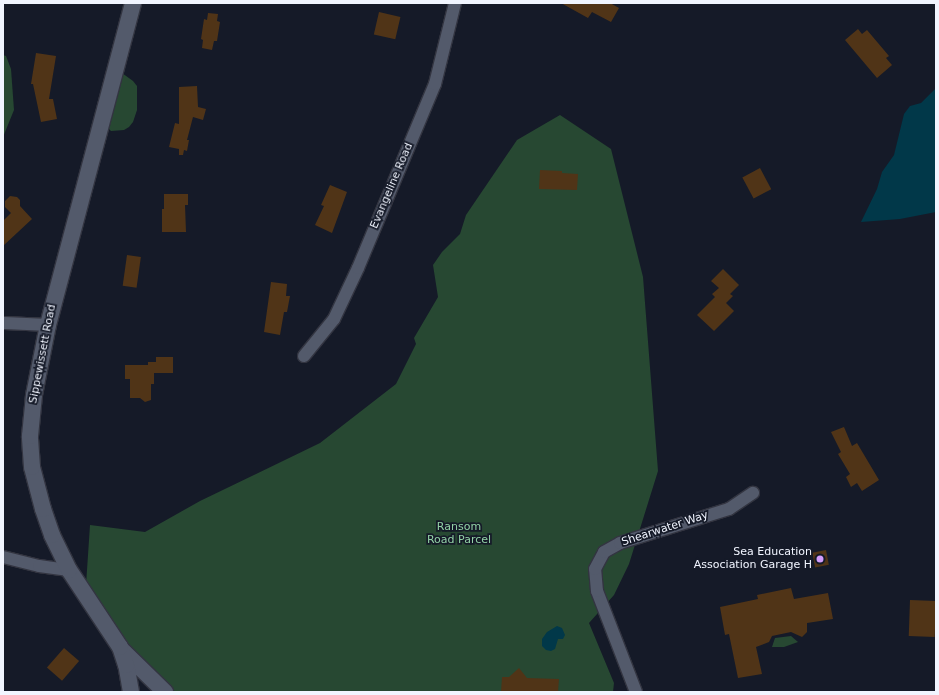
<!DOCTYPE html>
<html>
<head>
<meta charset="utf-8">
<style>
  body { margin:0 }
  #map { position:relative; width:939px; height:695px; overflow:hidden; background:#151a28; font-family:"DejaVu Sans",sans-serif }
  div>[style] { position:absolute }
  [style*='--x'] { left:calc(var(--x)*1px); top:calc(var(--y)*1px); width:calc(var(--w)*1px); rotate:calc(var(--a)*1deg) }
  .green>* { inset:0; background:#274832 }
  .water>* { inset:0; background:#013849 }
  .building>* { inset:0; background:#503417; transform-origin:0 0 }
  .roads { filter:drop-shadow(1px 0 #333541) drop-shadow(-1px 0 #333541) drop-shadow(0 1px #333541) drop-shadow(0 -1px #333541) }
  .minor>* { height:12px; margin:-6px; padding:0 6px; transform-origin:6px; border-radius:6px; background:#535a6b }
  .secondary>* { height:16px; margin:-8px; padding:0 8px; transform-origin:8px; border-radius:8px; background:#535a6b }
  .dots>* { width:11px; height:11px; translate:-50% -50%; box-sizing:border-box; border:2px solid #151a28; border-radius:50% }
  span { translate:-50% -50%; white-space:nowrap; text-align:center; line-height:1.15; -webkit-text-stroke:3.5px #151a28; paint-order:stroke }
  .street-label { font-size:11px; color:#f1f5ff }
  .park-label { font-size:11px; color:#92d1a6 }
  .poi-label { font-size:11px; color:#f1f5ff }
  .right { translate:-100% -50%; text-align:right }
  .frame { position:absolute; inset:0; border:4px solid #f1f5ff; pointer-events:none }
</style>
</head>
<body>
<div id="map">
  <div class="green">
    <div style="clip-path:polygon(3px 55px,6px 56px,11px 69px,14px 110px,3px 137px)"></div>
    <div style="clip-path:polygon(122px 73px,133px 81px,137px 86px,137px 110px,133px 122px,129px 127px,124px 130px,111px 131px,108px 128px)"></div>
    <div style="clip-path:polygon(560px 115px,611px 149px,643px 277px,658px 471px,629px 564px,614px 595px,589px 623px,614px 683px,613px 692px,165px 692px,85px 600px,90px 525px,145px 532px,200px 501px,320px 443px,396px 384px,416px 344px,414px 338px,438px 297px,433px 265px,442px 252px,460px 234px,466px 215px,517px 140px)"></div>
    <div style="clip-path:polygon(791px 636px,798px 642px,784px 647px,772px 647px,775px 638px)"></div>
  </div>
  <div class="water">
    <div style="clip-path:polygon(936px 88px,936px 212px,900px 219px,861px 222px,877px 189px,882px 172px,894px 155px,904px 114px,910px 106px,921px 103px)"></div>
    <div style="clip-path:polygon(557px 626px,562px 628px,565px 635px,563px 639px,558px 639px,555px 649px,551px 651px,546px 650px,542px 646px,542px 639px,547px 632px)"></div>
  </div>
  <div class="building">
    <div style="clip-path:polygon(561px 3px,610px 3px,619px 8px,611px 22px,592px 12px,588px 18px)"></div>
    <div style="left:379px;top:12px;width:22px;height:23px;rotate:13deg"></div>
    <div style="clip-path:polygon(208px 13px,218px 14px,217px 21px,220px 22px,217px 41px,214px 41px,212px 50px,202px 48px,203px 40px,201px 39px,204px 19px,207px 20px)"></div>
    <div style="clip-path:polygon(858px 29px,862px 34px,867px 30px,889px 56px,886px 58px,892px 65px,877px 78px,845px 40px)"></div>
    <div style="clip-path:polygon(36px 53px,56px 56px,49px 99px,53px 99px,57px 119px,41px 122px,33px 84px,31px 84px)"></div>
    <div style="clip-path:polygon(197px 86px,198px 107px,206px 109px,203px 120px,193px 117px,187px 140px,189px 140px,187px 151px,184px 150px,183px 155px,179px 155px,179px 149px,169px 147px,175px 123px,179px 124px,179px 87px)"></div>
    <div style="left:760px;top:168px;width:24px;height:20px;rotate:62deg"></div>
    <div style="clip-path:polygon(540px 170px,562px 171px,562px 173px,578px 174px,577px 190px,539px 189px)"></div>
    <div style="clip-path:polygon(330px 185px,347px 192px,332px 233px,315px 225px,324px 206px,321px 205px)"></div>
    <div style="clip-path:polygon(164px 194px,188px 194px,188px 205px,185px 205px,186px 232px,162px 232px,162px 209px,164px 209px)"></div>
    <div style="clip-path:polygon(10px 196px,17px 197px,20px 200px,20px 206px,32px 219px,3px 246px,3px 221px,11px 213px,5px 207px,5px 201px)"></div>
    <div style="left:127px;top:255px;width:14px;height:31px;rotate:8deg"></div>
    <div style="clip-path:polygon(723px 269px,739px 285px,730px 294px,733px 296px,726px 303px,734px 311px,714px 331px,697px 315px,715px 297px,712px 294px,719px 288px,711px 281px)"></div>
    <div style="clip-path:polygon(271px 282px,287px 284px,286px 296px,290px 296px,287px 312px,284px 312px,280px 335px,264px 332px)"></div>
    <div style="clip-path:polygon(156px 357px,173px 357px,173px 373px,154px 373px,154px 384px,151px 384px,151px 400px,145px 402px,140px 398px,130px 398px,130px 379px,125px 379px,125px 365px,148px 365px,148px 362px,156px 362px)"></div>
    <div style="clip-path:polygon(844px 427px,852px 446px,857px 443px,879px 480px,862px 491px,857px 483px,851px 487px,846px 477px,850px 474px,838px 454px,841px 452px,831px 432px)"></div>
    <div style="left:826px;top:550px;width:15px;height:14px;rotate:79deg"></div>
    <div style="clip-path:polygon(791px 588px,794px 599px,828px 593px,833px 619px,807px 623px,807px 632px,802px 637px,791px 632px,772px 636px,769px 642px,756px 647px,762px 674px,738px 678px,729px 634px,725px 635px,720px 607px,758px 599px,757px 595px)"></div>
    <div style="left:910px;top:600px;width:26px;height:36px;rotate:2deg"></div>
    <div style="left:64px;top:648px;width:20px;height:26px;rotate:41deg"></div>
    <div style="clip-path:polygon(519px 668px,527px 678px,559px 679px,558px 692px,501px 692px,502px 677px,509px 677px)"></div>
  </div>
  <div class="roads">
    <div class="minor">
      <div style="--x:3;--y:323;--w:45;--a:2.5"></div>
      <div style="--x:304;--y:356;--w:48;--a:-51"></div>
      <div style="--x:334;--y:319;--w:56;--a:-64.8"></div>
      <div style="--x:358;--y:268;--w:199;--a:-67.3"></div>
      <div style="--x:435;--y:84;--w:83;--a:-76.1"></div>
      <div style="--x:3;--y:557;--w:37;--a:14"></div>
      <div style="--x:39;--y:566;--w:30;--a:8"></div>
      <div style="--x:636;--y:692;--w:108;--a:-111.1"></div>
      <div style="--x:597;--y:591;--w:22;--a:-95"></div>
      <div style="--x:595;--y:569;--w:19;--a:-62"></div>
      <div style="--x:604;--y:552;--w:18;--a:-29"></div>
      <div style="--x:620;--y:543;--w:114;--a:-17.3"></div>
      <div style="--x:729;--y:509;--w:29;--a:-34"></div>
    </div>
    <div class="secondary">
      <div style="--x:123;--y:651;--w:59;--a:44.3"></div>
      <div style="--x:131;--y:692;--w:27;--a:-100"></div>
      <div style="--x:126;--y:665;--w:19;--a:-108"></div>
      <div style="--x:120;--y:647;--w:92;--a:-123.5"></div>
      <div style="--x:69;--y:570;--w:39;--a:-116"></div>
      <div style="--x:52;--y:535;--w:28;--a:-109"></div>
      <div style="--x:43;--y:509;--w:43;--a:-104.7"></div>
      <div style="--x:32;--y:467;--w:31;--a:-94"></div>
      <div style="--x:30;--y:436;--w:41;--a:-84.4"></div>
      <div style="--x:34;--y:395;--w:71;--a:-78.7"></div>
      <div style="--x:48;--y:325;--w:333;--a:-75.2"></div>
    </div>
  </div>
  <div class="dots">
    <div style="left:820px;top:559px;background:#d39cfc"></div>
  </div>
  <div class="street-label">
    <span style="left:392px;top:186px;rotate:-67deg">Evangeline Road</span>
    <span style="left:43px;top:354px;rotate:-79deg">Sippewissett Road</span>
    <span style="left:665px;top:529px;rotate:-18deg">Shearwater Way</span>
  </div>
  <div class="park-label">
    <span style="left:459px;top:534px">Ransom<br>Road Parcel</span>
  </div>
  <div class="poi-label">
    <span class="right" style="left:812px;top:559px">Sea Education<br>Association Garage H</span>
  </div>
  <div class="frame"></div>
</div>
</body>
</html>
